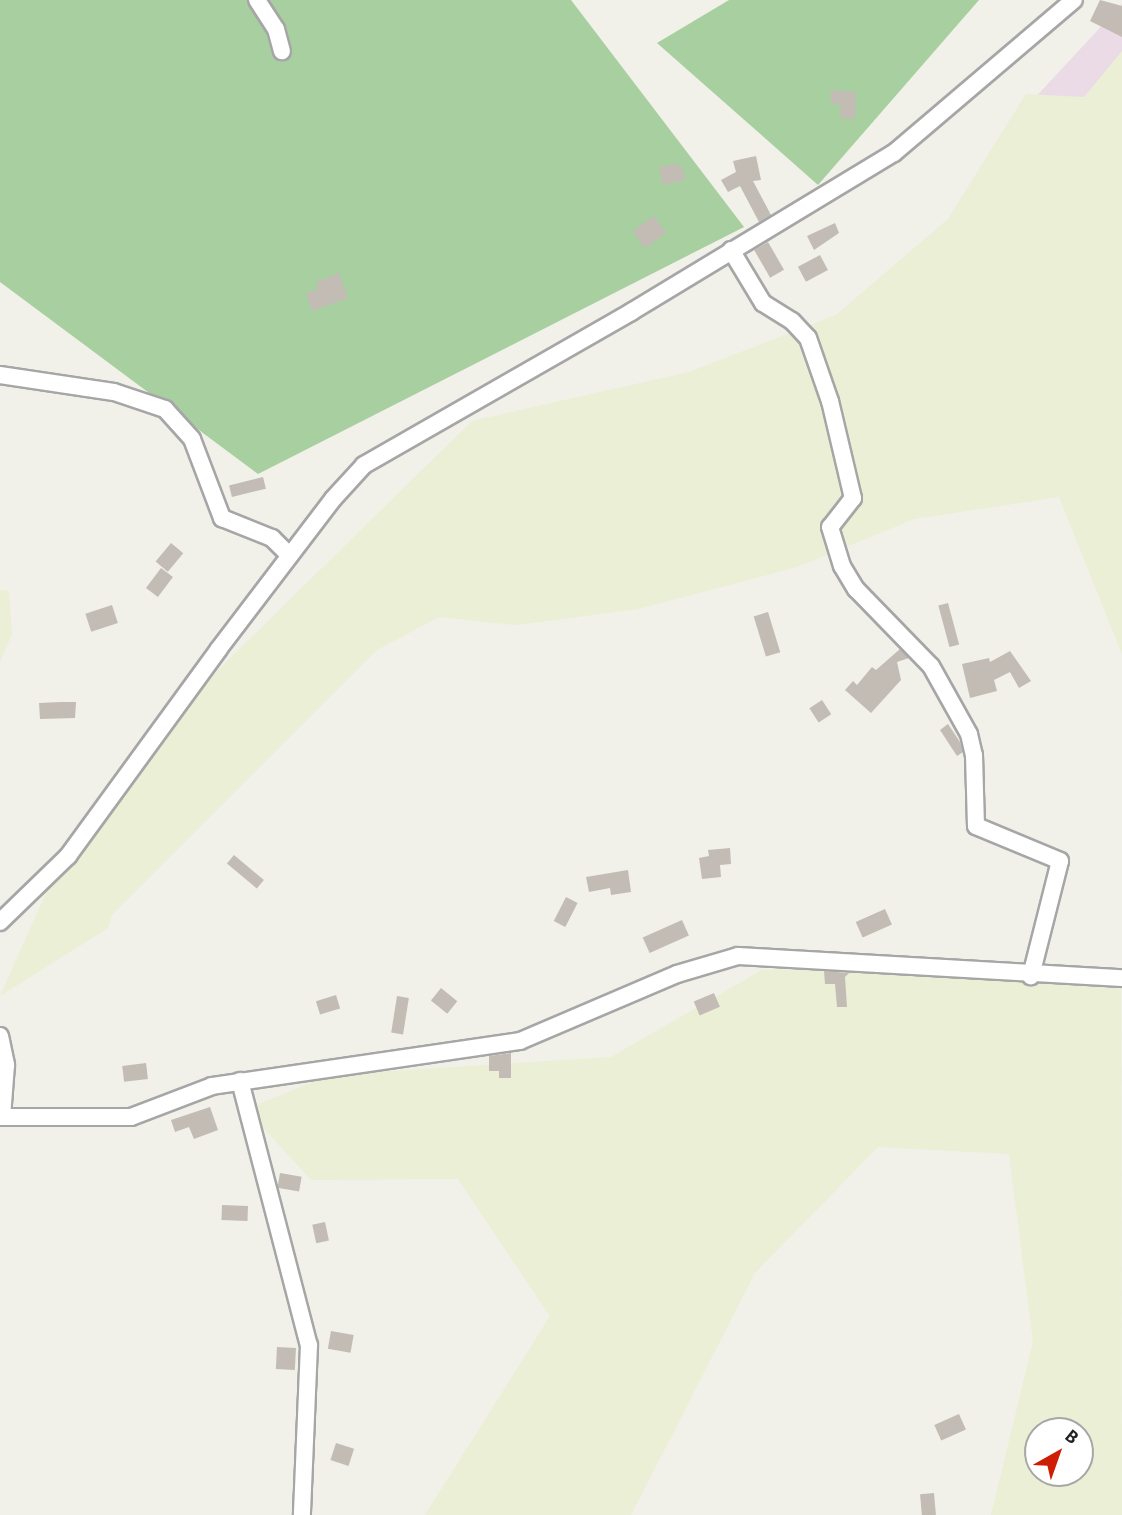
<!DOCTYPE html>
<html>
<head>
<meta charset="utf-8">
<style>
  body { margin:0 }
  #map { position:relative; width:1122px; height:1515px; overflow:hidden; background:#f1f0e9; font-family:"Alegreya Sans",sans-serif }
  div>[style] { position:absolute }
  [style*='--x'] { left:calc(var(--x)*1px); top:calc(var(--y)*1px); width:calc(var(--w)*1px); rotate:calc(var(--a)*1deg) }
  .industrial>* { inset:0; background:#eadbe6 }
  .farmland>* { inset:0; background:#eaefd5 }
  .forest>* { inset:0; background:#a7cf9f }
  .building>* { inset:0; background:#c2bcb5; transform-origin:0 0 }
  .roads { filter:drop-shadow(2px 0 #a6a6a6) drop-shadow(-2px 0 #a6a6a6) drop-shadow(0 2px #a6a6a6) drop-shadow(0 -2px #a6a6a6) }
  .minor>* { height:16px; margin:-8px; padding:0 8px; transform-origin:8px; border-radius:8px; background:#fff }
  span { translate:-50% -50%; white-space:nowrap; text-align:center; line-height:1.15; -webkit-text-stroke:5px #fff; paint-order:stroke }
  .north { position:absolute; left:1024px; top:1417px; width:70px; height:70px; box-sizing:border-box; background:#fff; border:2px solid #a7a7a7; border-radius:50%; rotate:40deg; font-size:19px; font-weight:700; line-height:28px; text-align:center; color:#222 }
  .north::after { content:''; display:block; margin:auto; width:24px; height:32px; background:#ce1d05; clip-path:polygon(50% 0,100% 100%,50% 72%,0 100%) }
</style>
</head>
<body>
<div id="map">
  <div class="industrial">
    <div style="clip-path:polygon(1122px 4px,1122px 139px,1031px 102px)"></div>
  </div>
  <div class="farmland">
    <div style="clip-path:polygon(1122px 51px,1122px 654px,1059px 497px,914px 519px,797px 567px,638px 609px,516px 625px,439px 617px,377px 650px,112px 915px,108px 928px,0 996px,72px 835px,222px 666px,472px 421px,689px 372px,836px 315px,948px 219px,1026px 94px,1084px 97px)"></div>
    <div style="clip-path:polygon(0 590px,9px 591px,12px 634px,0 662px)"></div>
    <div style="clip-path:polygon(evenodd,1121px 969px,1122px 1515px,991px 1515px,1033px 1342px,1009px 1154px,878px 1147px,755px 1273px,631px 1515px,425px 1515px,550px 1316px,458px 1179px,311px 1180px,246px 1109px,330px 1075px,611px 1057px,762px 970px,1121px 969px,1038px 1431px,1080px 1431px,1080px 1473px,1038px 1473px,1038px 1431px)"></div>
  </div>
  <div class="forest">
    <div style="clip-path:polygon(0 0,571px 0,744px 227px,258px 474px,0 282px)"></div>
    <div style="clip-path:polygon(729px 0,979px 0,818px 185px,657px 43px)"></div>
  </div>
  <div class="building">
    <div style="clip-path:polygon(1100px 0,1122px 6px,1122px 37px,1090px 21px)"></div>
    <div style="clip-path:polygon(831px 90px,856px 92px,855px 119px,840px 118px,841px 105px,831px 104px)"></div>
    <div style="clip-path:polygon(756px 156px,761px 180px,753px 181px,771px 215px,759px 222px,740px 186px,728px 192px,721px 180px,736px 172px,733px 161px)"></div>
    <div style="clip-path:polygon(674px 164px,682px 166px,685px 180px,663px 185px,659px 167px)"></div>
    <div style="left:654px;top:216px;width:21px;height:26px;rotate:55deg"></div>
    <div style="clip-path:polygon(835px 223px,839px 233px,814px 250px,807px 236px)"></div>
    <div style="left:768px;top:242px;width:32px;height:16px;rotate:60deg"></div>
    <div style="left:820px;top:255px;width:17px;height:25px;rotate:62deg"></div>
    <div style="clip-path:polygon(339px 273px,348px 298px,312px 311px,306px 293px,318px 289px,316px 282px)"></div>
    <div style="left:263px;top:477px;width:12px;height:35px;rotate:76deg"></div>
    <div style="left:171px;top:543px;width:16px;height:24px;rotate:40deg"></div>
    <div style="left:161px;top:568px;width:15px;height:25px;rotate:37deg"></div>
    <div style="left:948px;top:603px;width:43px;height:10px;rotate:75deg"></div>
    <div style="left:112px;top:605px;width:19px;height:28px;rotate:72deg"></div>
    <div style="left:768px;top:612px;width:42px;height:15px;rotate:73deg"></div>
    <div style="clip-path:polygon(900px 649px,909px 658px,897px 662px,901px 680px,871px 713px,845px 690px,853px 681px,857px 685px,872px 667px,876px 670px)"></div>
    <div style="clip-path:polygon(1010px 651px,1031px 681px,1019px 688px,1010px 672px,994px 680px,997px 691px,970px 698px,962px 664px,989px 658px,990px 662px)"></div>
    <div style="left:822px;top:700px;width:17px;height:15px;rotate:57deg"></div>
    <div style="clip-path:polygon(61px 702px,76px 702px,75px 718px,40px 719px,39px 703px)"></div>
    <div style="clip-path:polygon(948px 724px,960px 742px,963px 752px,957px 756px,940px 730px)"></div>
    <div style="clip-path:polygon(730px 848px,731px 864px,720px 865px,721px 877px,702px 879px,699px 858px,709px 856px,708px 850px)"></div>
    <div style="left:234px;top:855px;width:39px;height:11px;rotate:40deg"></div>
    <div style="clip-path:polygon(628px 870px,631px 892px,611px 895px,610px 888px,589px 892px,586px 877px)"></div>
    <div style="left:566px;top:897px;width:13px;height:27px;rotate:27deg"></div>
    <div style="left:885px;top:909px;width:17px;height:32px;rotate:66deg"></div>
    <div style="left:682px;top:920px;width:17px;height:43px;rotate:66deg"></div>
    <div style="clip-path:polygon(824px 971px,849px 973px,845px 977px,847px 1007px,837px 1007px,835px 984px,825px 984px)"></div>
    <div style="left:441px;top:988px;width:21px;height:16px;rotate:39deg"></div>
    <div style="left:714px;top:993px;width:15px;height:22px;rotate:67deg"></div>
    <div style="left:336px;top:995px;width:14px;height:21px;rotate:73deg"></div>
    <div style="left:397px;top:996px;width:12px;height:37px;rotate:9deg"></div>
    <div style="clip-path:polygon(511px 1053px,511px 1078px,499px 1078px,499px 1071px,489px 1071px,489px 1056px)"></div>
    <div style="left:146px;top:1063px;width:16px;height:24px;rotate:83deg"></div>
    <div style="clip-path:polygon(210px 1107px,218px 1130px,194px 1139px,189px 1127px,175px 1132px,171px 1120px)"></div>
    <div style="left:280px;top:1173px;width:22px;height:15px;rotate:10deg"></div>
    <div style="left:222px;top:1205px;width:26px;height:15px;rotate:2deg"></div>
    <div style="left:325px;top:1222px;width:19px;height:13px;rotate:78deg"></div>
    <div style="left:331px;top:1331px;width:23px;height:18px;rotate:10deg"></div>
    <div style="left:277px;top:1347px;width:19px;height:22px;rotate:3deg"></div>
    <div style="left:959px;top:1414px;width:17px;height:27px;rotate:66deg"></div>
    <div style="left:336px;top:1443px;width:19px;height:18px;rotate:18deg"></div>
    <div style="left:934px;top:1493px;width:22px;height:14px;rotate:85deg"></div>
  </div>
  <div class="roads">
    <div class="minor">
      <div style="--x:257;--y:0;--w:35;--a:57"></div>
      <div style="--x:276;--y:29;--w:23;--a:75"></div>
      <div style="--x:731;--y:250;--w:62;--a:58.9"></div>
      <div style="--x:763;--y:303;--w:34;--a:32"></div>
      <div style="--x:792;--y:321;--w:23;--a:47"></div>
      <div style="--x:808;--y:338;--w:67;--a:70.8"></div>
      <div style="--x:830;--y:401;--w:100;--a:76.7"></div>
      <div style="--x:853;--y:498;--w:37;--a:128"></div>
      <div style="--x:830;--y:527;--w:41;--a:72.9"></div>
      <div style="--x:842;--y:566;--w:27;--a:59"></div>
      <div style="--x:856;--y:589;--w:107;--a:45.8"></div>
      <div style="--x:931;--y:666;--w:78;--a:60.8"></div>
      <div style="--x:969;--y:734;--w:22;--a:77"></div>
      <div style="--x:974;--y:755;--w:71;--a:88.4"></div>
      <div style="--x:976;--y:826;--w:91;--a:22.6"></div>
      <div style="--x:1060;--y:861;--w:119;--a:104.2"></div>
      <div style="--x:0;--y:375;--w:115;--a:8.5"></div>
      <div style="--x:114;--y:392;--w:54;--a:18.4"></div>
      <div style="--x:165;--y:409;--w:40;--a:48"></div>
      <div style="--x:192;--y:439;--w:85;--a:69.2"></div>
      <div style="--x:222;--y:518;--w:54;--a:21.8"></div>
      <div style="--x:272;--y:538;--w:25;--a:45"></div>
      <div style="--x:0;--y:922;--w:95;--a:-44.1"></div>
      <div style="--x:68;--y:856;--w:255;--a:-53.9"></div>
      <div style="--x:218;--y:650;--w:190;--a:-52.7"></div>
      <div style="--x:333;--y:499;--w:46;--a:-47.6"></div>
      <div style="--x:364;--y:465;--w:308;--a:-29.8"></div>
      <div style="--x:631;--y:312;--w:307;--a:-31.2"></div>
      <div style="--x:894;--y:153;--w:236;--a:-40.4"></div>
      <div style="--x:0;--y:1036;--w:30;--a:78"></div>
      <div style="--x:6;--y:1065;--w:52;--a:94.4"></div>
      <div style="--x:240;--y:1081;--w:273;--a:75.4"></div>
      <div style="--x:309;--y:1345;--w:170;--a:92.4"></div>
      <div style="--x:0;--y:1117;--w:131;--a:0"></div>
      <div style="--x:131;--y:1117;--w:87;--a:-20.9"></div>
      <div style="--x:212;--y:1086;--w:311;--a:-8.3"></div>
      <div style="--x:520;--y:1041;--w:171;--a:-23.1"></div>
      <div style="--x:677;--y:974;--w:64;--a:-16.4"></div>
      <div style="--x:738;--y:956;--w:385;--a:3.3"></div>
    </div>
  </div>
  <div class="north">B</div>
</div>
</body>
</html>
